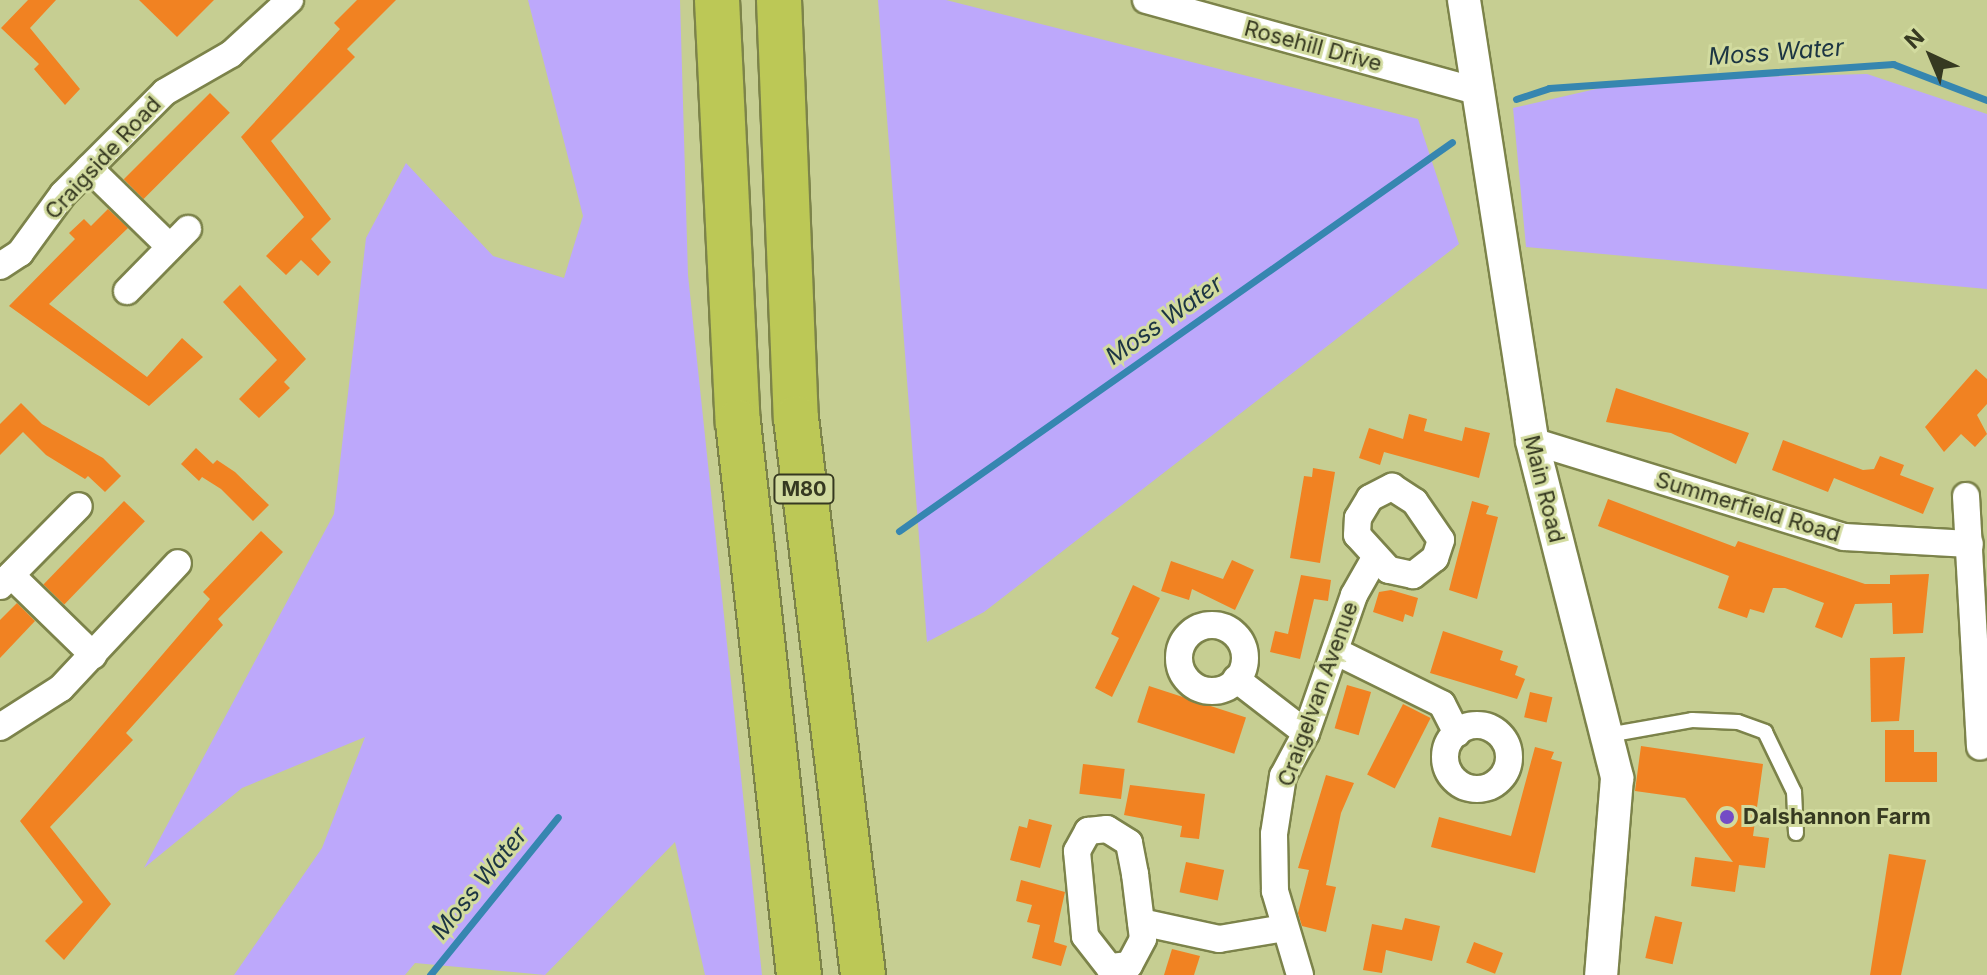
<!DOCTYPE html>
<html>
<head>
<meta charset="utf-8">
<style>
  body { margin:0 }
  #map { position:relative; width:1987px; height:975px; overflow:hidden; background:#c6ce92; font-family:Inter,sans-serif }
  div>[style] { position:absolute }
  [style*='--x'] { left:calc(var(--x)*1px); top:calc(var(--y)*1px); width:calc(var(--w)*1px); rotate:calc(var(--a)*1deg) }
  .green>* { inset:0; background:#bda8fb }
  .stream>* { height:7px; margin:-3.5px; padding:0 3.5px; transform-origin:3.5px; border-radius:3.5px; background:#3686b0 }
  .building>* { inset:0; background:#f18222; transform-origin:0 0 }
  .roads { filter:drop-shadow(2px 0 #7c834a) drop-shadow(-2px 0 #7c834a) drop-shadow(0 2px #7c834a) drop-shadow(0 -2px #7c834a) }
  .service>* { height:14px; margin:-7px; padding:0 7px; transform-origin:7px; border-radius:7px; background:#fff }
  .minor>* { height:26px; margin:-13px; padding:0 13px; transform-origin:13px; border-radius:13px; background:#fff }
  .minor>.ring { margin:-13px; padding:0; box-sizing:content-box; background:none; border:26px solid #fff; border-radius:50% }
  .tertiary>* { height:32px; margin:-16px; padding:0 16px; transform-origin:16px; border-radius:16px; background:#fff }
  .motorway>* { height:44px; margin:-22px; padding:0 22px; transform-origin:22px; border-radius:22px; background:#bcc856 }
  .dots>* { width:22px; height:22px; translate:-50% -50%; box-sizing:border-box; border:4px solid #d2db9f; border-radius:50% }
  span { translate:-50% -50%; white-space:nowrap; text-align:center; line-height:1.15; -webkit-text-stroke:6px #d2db9f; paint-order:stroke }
  .shield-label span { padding:2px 6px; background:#d2db9f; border:2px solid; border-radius:6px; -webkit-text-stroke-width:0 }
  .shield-label { font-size:20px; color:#363921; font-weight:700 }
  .street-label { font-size:22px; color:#363921 }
  .poi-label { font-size:22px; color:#363921; font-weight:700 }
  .left { translate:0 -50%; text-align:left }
  .water-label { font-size:24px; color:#1c3543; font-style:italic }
  .north { position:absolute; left:1891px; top:16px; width:80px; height:80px; -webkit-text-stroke:6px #d2db9f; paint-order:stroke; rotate:316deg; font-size:22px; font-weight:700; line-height:32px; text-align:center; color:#363921 }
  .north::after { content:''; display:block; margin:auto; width:28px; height:36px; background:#363921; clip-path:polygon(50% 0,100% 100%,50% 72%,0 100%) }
</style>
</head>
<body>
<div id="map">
  <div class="green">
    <div style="clip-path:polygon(528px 0,680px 0,688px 275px,762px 975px,705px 975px,675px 842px,545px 975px,415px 963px,405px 975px,234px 975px,322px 848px,365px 737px,242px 788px,144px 868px,334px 514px,366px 238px,406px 163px,493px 256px,564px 278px,583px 216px)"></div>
    <div style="clip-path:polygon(878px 0,946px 0,1418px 119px,1459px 244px,984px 612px,927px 642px)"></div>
    <div style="clip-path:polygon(1867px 74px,1987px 114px,1987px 289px,1526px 247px,1513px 108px,1635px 80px)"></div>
  </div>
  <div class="stream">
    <div style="--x:1516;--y:99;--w:35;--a:-18"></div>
    <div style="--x:1549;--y:88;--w:345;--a:-4"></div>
    <div style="--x:1893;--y:64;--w:101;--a:21"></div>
    <div style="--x:899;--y:531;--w:676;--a:-35.12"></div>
    <div style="--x:430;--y:975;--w:203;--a:-51"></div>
  </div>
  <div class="building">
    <div style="clip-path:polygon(28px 0,56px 0,30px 28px,80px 89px,65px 105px,34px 69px,39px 64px,1px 28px)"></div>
    <div style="clip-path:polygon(139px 0,214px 0,177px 37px)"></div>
    <div style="clip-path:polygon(357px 0,396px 0,347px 49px,355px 57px,271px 141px,331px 219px,311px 239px,331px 262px,318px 276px,301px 260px,286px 275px,266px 256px,304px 217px,241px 137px,340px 29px,334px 23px)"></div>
    <div style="left:210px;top:93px;width:28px;height:122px;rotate:45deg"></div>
    <div style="clip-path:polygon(108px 209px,128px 228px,49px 304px,147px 377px,182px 338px,203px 357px,149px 406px,9px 306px,75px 239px,69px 233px,84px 219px,91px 226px)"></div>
    <div style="clip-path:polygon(240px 285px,306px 359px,284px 382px,290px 388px,259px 418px,239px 399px,277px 360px,223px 302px)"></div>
    <div style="clip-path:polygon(1976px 369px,1987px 379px,1987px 404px,1977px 415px,1987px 434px,1975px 447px,1961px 434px,1944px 452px,1925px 427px)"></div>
    <div style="clip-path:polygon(1616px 388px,1749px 433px,1736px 464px,1671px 433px,1606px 422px)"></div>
    <div style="clip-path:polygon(21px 403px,42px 424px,103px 458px,121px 476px,105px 492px,88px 476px,85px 479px,46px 455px,23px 432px,0 455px,0 424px)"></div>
    <div style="clip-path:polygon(1409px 414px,1427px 419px,1424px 431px,1462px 441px,1465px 427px,1490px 433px,1479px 478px,1384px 452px,1380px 465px,1359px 458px,1369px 428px,1403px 439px)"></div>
    <div style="clip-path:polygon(1783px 440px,1863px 470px,1874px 469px,1880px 456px,1904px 465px,1900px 475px,1934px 488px,1923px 514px,1834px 478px,1828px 492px,1772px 470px)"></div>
    <div style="clip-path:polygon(196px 448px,213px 464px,217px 460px,235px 472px,269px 505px,253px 521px,221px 489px,202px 477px,199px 481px,181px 464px)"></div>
    <div style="clip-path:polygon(1313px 468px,1335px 472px,1320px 563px,1290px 558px,1304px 476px,1312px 477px)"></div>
    <div style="clip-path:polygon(1608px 499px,1735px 547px,1738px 541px,1865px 584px,1890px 584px,1890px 575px,1929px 574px,1923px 633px,1893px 634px,1892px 603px,1855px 604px,1842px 638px,1815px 627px,1824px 603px,1785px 588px,1773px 588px,1764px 613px,1750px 609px,1747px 618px,1718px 608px,1729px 576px,1598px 526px)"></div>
    <div style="left:124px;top:501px;width:29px;height:116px;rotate:44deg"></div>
    <div style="clip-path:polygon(1472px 501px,1489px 506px,1486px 514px,1498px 517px,1477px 599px,1449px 590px)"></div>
    <div style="clip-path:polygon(261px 531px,283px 552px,218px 619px,223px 625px,126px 733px,133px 740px,50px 827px,111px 904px,64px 960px,45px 941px,83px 902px,20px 821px,210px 599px,203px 592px)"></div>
    <div style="clip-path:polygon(1232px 560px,1254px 570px,1235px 610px,1192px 589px,1189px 600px,1161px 591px,1171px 561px,1223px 579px)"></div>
    <div style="clip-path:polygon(1301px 575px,1331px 580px,1328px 601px,1314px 599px,1300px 659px,1270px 652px,1275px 631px,1288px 634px)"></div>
    <div style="clip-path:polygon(1133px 585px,1160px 598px,1112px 697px,1095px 688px,1119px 638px,1111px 634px)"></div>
    <div style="clip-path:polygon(1391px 590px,1418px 598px,1413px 617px,1405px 614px,1403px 622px,1373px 612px,1379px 592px)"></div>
    <div style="clip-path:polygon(17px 603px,35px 621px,0 658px,0 620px)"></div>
    <div style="clip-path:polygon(1443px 631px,1503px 651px,1500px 660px,1518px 666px,1515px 675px,1525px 679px,1517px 699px,1430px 673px)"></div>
    <div style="clip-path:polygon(1905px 657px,1899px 721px,1871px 722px,1870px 658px)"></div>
    <div style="left:1347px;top:685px;width:25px;height:45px;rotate:16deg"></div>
    <div style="left:1149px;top:686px;width:102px;height:38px;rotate:18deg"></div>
    <div style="left:1530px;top:692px;width:23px;height:26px;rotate:13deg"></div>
    <div style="left:1403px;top:704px;width:31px;height:79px;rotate:27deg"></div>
    <div style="clip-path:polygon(1885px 730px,1914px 730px,1914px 752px,1937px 752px,1937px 782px,1885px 782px)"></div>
    <div style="clip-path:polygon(1641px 746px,1763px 764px,1753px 836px,1769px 838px,1765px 868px,1739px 865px,1735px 892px,1691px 886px,1695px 857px,1733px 862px,1685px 798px,1635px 791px)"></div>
    <div style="clip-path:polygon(1535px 747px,1554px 752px,1551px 759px,1562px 762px,1535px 873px,1431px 847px,1439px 817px,1511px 836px)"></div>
    <div style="left:1083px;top:764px;width:42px;height:30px;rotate:7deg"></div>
    <div style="clip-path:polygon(1326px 775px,1354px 783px,1341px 813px,1326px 885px,1336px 887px,1326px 932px,1302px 926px,1298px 913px,1309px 870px,1298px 868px)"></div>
    <div style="clip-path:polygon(1130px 785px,1205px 794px,1199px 839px,1180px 837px,1182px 826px,1124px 815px)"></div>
    <div style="clip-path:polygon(1029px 819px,1052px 825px,1040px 868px,1010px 860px,1019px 826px,1027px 828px)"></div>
    <div style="clip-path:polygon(1889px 854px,1926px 860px,1901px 975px,1870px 975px)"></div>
    <div style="left:1186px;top:862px;width:39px;height:31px;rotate:12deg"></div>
    <div style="clip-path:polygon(1021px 880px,1065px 892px,1054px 942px,1067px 946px,1061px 966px,1032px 958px,1040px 925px,1027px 922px,1032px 905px,1016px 901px)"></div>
    <div style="left:1655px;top:916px;width:28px;height:43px;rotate:13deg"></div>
    <div style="clip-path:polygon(1405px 918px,1440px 926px,1432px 961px,1386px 950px,1382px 973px,1363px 970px,1372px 924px,1402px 930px)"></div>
    <div style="left:1474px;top:942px;width:31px;height:22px;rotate:21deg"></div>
    <div style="clip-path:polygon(1172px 949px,1200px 956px,1194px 975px,1164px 975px)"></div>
  </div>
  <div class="roads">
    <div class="service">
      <div style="--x:1608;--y:735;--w:85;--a:-10.1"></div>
      <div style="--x:1692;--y:720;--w:46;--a:2.5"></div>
      <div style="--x:1738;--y:722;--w:29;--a:20"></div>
      <div style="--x:1765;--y:732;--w:67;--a:64.2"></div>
      <div style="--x:1794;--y:792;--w:41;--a:87.2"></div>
    </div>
    <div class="minor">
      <div style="--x:1146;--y:0;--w:347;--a:15.4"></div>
      <div style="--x:89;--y:168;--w:113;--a:44.3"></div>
      <div style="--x:0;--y:266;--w:24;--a:-33"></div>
      <div style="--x:20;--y:253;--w:73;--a:-53.9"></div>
      <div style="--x:63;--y:194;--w:144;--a:-45"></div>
      <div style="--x:165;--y:92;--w:76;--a:-29.9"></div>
      <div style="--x:231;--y:54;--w:80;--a:-42.5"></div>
      <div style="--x:127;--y:291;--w:87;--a:-45.5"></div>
      <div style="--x:1532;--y:441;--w:326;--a:17.1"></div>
      <div style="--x:1844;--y:537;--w:126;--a:3.2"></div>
      <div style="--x:1392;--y:487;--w:27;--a:33"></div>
      <div style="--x:1415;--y:502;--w:46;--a:55.6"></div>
      <div style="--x:1441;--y:540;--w:19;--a:108"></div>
      <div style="--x:1435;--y:558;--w:28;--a:142"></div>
      <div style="--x:1413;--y:575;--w:25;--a:-168"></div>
      <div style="--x:1389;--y:570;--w:47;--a:-132.4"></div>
      <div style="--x:1357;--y:535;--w:17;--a:-87"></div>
      <div style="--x:1358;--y:518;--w:23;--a:-59"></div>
      <div style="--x:1370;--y:498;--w:25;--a:-27"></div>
      <div style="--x:1966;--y:496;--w:251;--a:86.8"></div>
      <div style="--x:11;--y:575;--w:115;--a:44.3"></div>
      <div style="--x:0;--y:586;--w:112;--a:-45.4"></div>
      <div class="ring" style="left:1179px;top:625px;width:40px;height:40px"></div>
      <div style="--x:1337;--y:652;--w:117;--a:26.3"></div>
      <div style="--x:1442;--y:704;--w:33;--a:63"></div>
      <div style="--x:1236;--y:679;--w:88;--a:37.6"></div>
      <div class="ring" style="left:1445px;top:725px;width:38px;height:38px"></div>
      <div style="--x:0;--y:727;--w:72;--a:-32.6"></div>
      <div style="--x:61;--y:688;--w:171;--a:-46.9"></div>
      <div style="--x:1107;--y:829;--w:26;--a:32"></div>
      <div style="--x:1129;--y:843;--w:32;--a:79"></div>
      <div style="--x:1135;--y:874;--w:65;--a:83"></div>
      <div style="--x:1143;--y:939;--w:30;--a:118"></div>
      <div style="--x:1129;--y:965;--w:20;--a:174"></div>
      <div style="--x:1109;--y:967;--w:39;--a:-128"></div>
      <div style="--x:1085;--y:936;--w:85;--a:-95.4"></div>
      <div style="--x:1077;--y:851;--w:23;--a:-61"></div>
      <div style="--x:1088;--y:831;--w:19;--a:-6"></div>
      <div style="--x:1141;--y:922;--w:80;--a:12.3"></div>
      <div style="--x:1219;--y:939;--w:67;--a:-9.5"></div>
      <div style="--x:1300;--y:975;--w:88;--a:-106.6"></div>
      <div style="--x:1275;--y:891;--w:57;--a:-91"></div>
      <div style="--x:1274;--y:834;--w:59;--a:-81.2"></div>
      <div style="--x:1283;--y:776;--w:49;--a:-61.9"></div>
      <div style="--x:1306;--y:733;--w:146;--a:-70.8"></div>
      <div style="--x:1354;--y:595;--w:43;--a:-60.4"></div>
    </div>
    <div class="tertiary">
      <div style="--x:1464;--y:0;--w:446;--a:81.2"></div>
      <div style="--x:1532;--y:441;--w:348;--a:75.8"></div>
      <div style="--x:1617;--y:778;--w:198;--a:94.6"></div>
    </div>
    <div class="motorway">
      <div style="--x:717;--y:0;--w:423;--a:87.2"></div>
      <div style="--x:738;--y:422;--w:556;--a:83.71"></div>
      <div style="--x:779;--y:0;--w:418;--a:87.7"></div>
      <div style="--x:796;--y:418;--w:561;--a:83.14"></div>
    </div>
  </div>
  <div class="dots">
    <div style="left:1727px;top:817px;background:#744cc5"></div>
  </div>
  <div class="shield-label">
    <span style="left:804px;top:489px">M80</span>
  </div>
  <div class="street-label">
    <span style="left:1313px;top:46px;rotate:15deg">Rosehill Drive</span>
    <span style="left:103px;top:158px;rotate:-47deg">Craigside Road</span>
    <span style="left:1544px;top:489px;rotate:76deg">Main Road</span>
    <span style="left:1748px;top:507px;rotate:17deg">Summerfield Road</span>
    <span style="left:1318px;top:694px;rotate:-70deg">Craigelvan Avenue</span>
  </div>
  <div class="poi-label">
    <span class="left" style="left:1743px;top:817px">Dalshannon Farm</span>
  </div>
  <div class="water-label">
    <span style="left:1776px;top:52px;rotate:-4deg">Moss Water</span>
    <span style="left:1164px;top:320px;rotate:-35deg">Moss Water</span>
    <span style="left:479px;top:883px;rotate:-51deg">Moss Water</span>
  </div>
  <div class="north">N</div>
</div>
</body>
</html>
